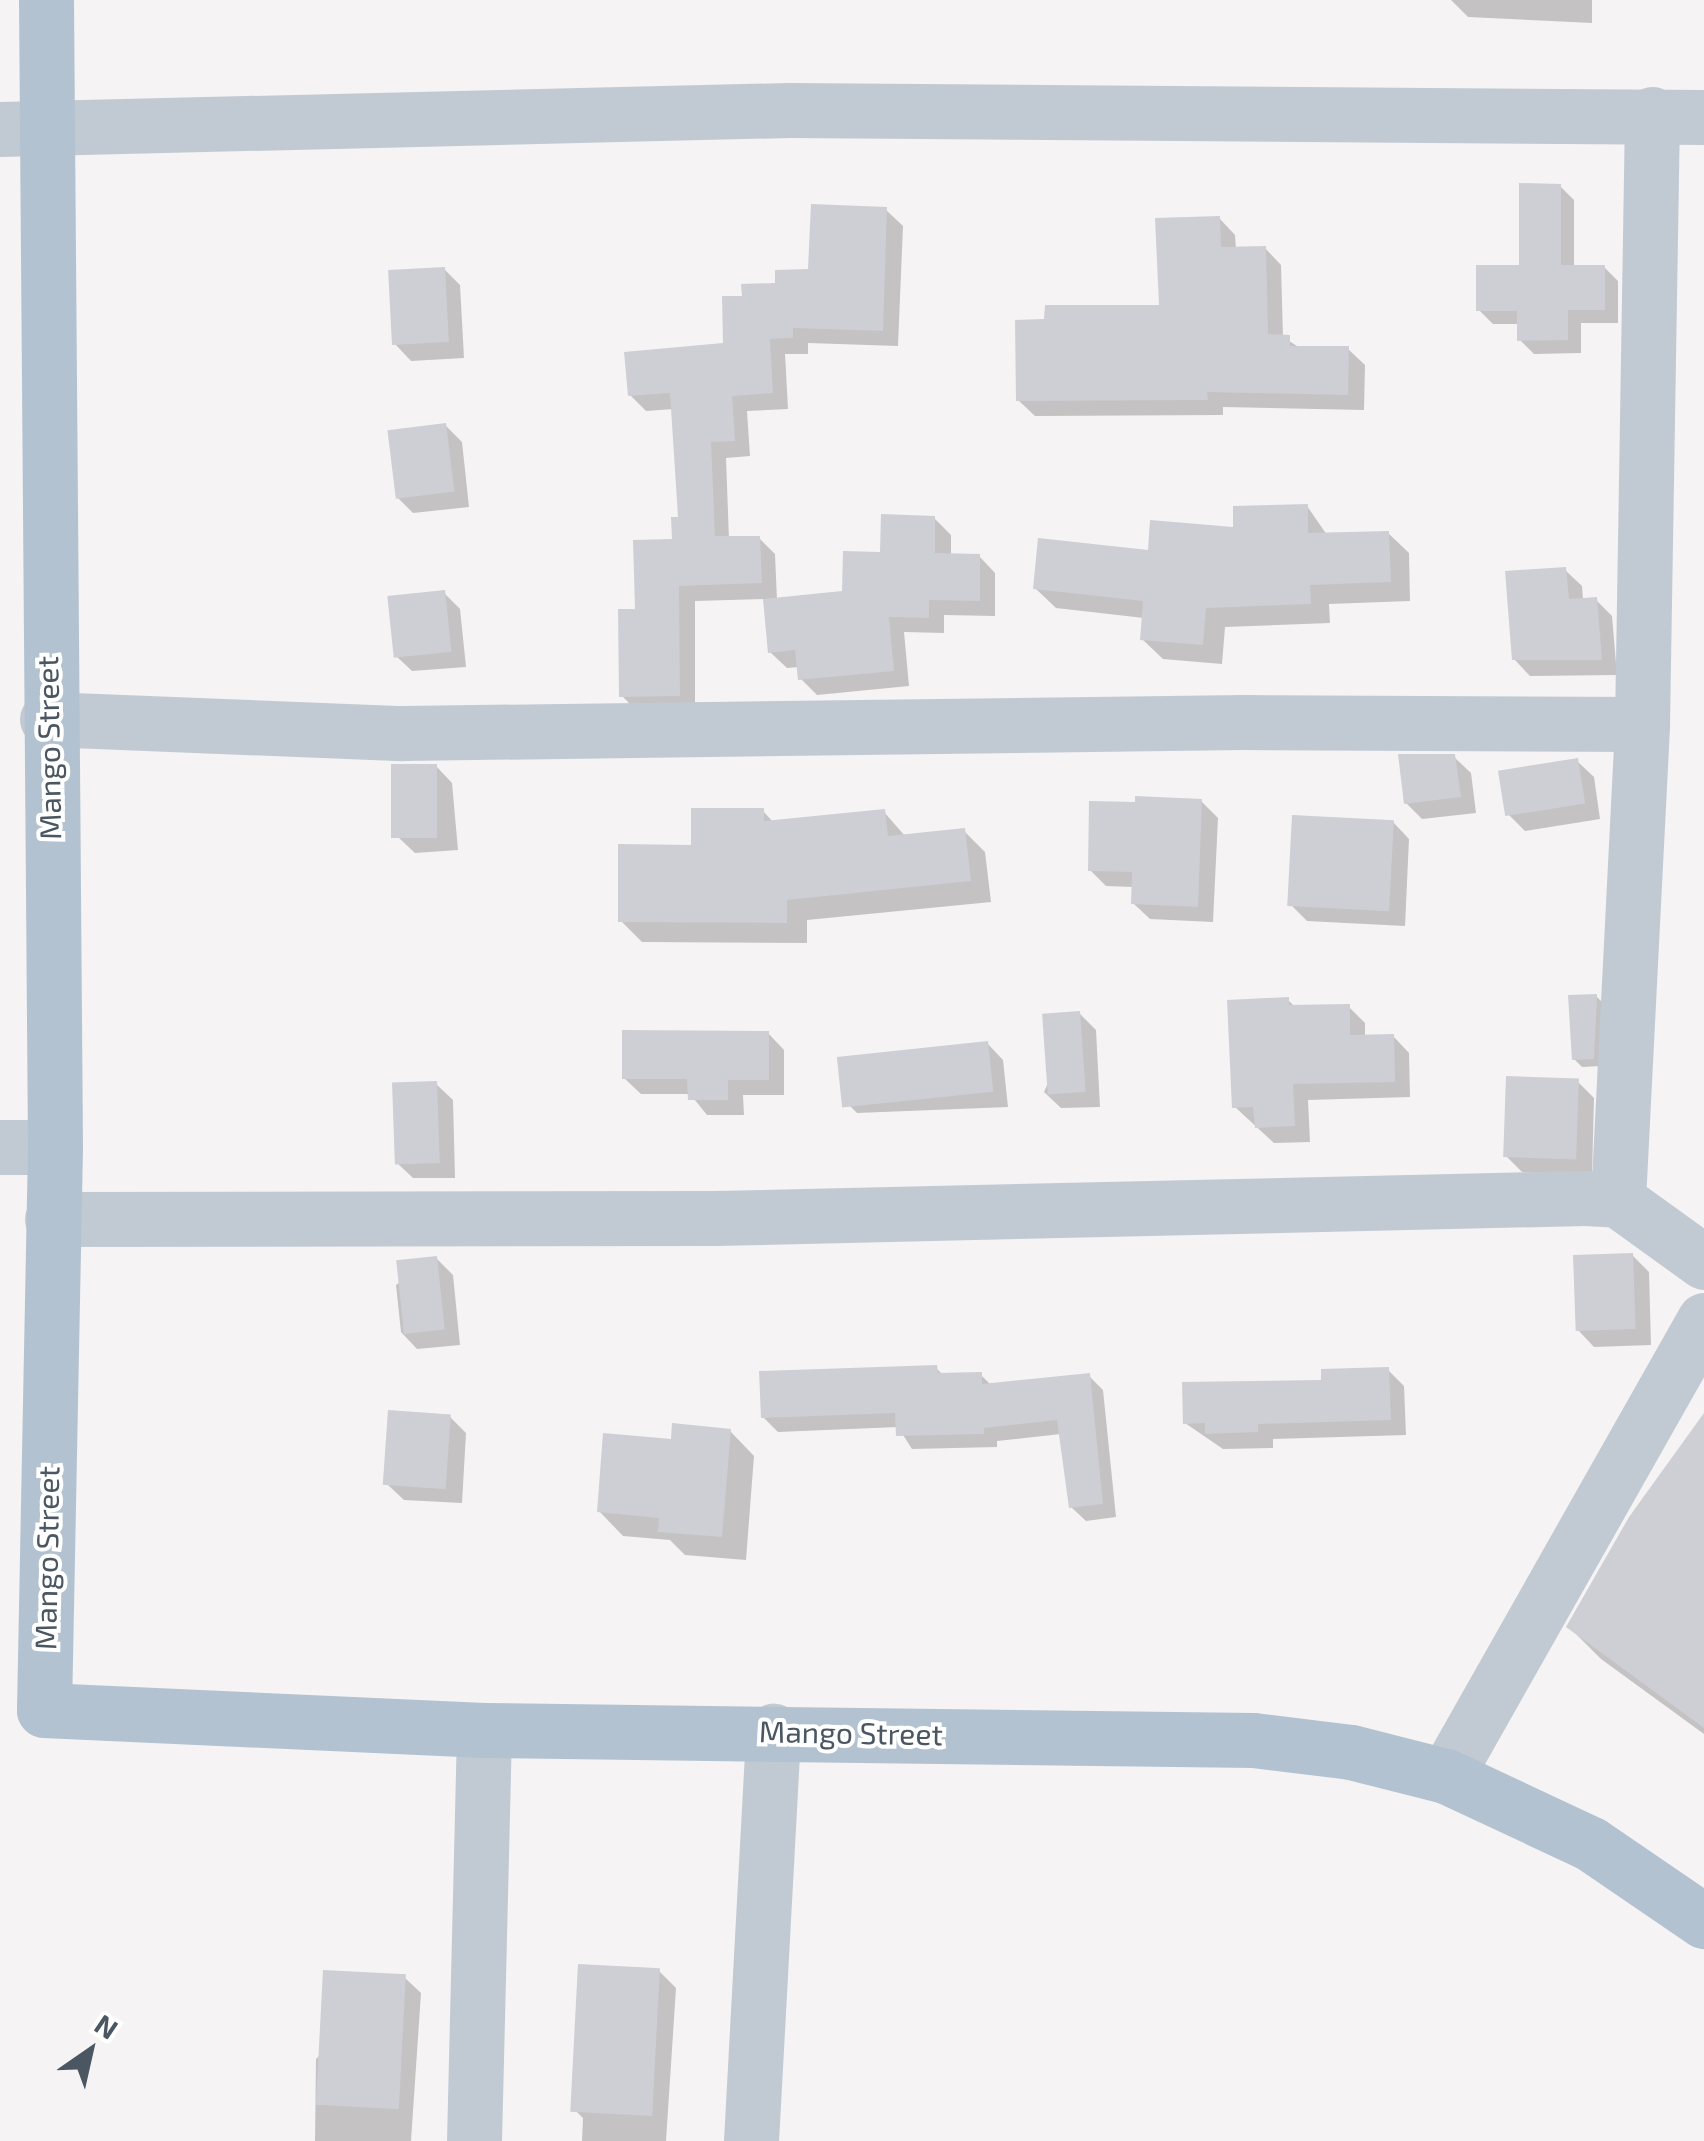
<!DOCTYPE html>
<html>
<head>
<meta charset="utf-8">
<style>
  body { margin:0 }
  #map { position:relative; width:1704px; height:2141px; overflow:hidden; background:#f5f3f3; font-family:"Exo 2",sans-serif }
  div>[style] { position:absolute }
  [style*='--x'] { left:calc(var(--x)*1px); top:calc(var(--y)*1px); width:calc(var(--w)*1px); rotate:calc(var(--a)*1deg) }
  .shadow>* { inset:0; background:#0003 }
  .building>* { inset:0; background:#cdcfd5; transform-origin:0 0 }
  .minor>* { height:55px; margin:-27.5px; padding:0 27.5px; transform-origin:27.5px; border-radius:27.5px; background:#c1cad2 }
  .major>* { height:55px; margin:-27.5px; padding:0 27.5px; transform-origin:27.5px; border-radius:27.5px; background:#b3c2d1 }
  span { translate:-50% -50%; white-space:nowrap; text-align:center; line-height:1.15; -webkit-text-stroke:8px #fff; paint-order:stroke }
  .street-label { font-size:30px; color:#4a5661 }
  .north { position:absolute; left:40px; top:2001px; width:100px; height:100px; -webkit-text-stroke:8px #fff; paint-order:stroke; rotate:34deg; font-size:28px; font-weight:700; line-height:40px; text-align:center; color:#4a5661 }
  .north::after { content:''; display:block; margin:auto; width:35px; height:45px; background:#4a5661; clip-path:polygon(50% 0,100% 100%,50% 72%,0 100%) }
</style>
</head>
<body>
<div id="map">
  <div class="shadow">
    <div style="clip-path:polygon(1451px 0,1592px 0,1592px 23px,1468px 17px)"></div>
    <div style="clip-path:polygon(1560px 186px,1574px 200px,1574px 267px,1604px 267px,1618px 281px,1618px 323px,1581px 323px,1581px 353px,1534px 354px,1520px 340px,1520px 324px,1493px 324px,1479px 310px,1521px 268px)"></div>
    <div style="clip-path:polygon(886px 210px,903px 226px,898px 346px,808px 343px,808px 354px,785px 354px,788px 409px,747px 411px,750px 456px,726px 458px,729px 539px,759px 538px,775px 554px,777px 600px,845px 594px,883px 555px,934px 518px,951px 535px,951px 556px,979px 556px,995px 573px,995px 616px,944px 615px,944px 633px,904px 632px,909px 686px,817px 695px,801px 679px,799px 667px,787px 668px,770px 652px,765px 599px,695px 601px,695px 712px,638px 712px,622px 696px,638px 612px,681px 519px,674px 409px,646px 411px,630px 395px,726px 345px,745px 298px,810px 271px)"></div>
    <div style="clip-path:polygon(1219px 218px,1235px 235px,1236px 249px,1265px 248px,1281px 265px,1283px 337px,1300px 348px,1348px 349px,1365px 365px,1364px 410px,1223px 407px,1223px 415px,1035px 416px,1018px 400px,1161px 308px)"></div>
    <div style="clip-path:polygon(444px 269px,460px 285px,464px 358px,411px 361px,395px 344px)"></div>
    <div style="clip-path:polygon(445px 425px,462px 442px,469px 507px,413px 513px,397px 497px)"></div>
    <div style="clip-path:polygon(1307px 506px,1327px 535px,1388px 533px,1409px 553px,1410px 601px,1329px 604px,1330px 623px,1225px 627px,1222px 664px,1163px 659px,1142px 639px,1144px 618px,1056px 608px,1035px 588px)"></div>
    <div style="clip-path:polygon(1565px 570px,1582px 586px,1583px 600px,1596px 600px,1612px 616px,1617px 675px,1530px 676px,1514px 659px)"></div>
    <div style="clip-path:polygon(444px 593px,460px 609px,466px 667px,412px 671px,395px 655px)"></div>
    <div style="clip-path:polygon(1454px 757px,1471px 773px,1476px 813px,1422px 819px,1406px 803px)"></div>
    <div style="clip-path:polygon(1577px 761px,1594px 777px,1600px 819px,1525px 831px,1509px 815px)"></div>
    <div style="clip-path:polygon(436px 766px,452px 783px,458px 850px,415px 853px,398px 837px)"></div>
    <div style="clip-path:polygon(1201px 801px,1218px 818px,1213px 922px,1150px 919px,1133px 903px,1134px 887px,1106px 886px,1090px 870px)"></div>
    <div style="clip-path:polygon(763px 811px,774px 823px,884px 812px,905px 836px,964px 831px,985px 852px,991px 902px,807px 920px,807px 943px,642px 942px,621px 921px)"></div>
    <div style="clip-path:polygon(1393px 822px,1409px 839px,1405px 926px,1307px 921px,1291px 905px)"></div>
    <div style="clip-path:polygon(1596px 996px,1604px 1004px,1601px 1066px,1582px 1067px,1574px 1059px)"></div>
    <div style="clip-path:polygon(1288px 1000px,1296px 1008px,1349px 1007px,1365px 1023px,1365px 1037px,1393px 1036px,1409px 1053px,1410px 1097px,1308px 1100px,1310px 1142px,1274px 1143px,1235px 1107px)"></div>
    <div style="clip-path:polygon(1079px 1013px,1096px 1030px,1100px 1107px,1061px 1108px,1044px 1092px)"></div>
    <div style="clip-path:polygon(768px 1033px,784px 1050px,784px 1095px,743px 1095px,744px 1115px,707px 1115px,690px 1094px,641px 1094px,624px 1078px)"></div>
    <div style="clip-path:polygon(987px 1043px,1003px 1060px,1008px 1107px,857px 1113px,841px 1097px)"></div>
    <div style="clip-path:polygon(1578px 1082px,1594px 1098px,1592px 1175px,1522px 1172px,1506px 1156px)"></div>
    <div style="clip-path:polygon(436px 1084px,453px 1100px,455px 1178px,413px 1178px,396px 1162px)"></div>
    <div style="clip-path:polygon(1632px 1255px,1649px 1272px,1651px 1345px,1594px 1347px,1578px 1330px)"></div>
    <div style="clip-path:polygon(436px 1258px,453px 1275px,460px 1345px,417px 1349px,401px 1332px,396px 1285px)"></div>
    <div style="clip-path:polygon(936px 1368px,944px 1376px,981px 1375px,992px 1386px,1089px 1376px,1103px 1390px,1116px 1517px,1086px 1521px,1071px 1507px,1061px 1434px,997px 1441px,997px 1447px,912px 1449px,898px 1427px,778px 1432px,763px 1417px)"></div>
    <div style="clip-path:polygon(1388px 1370px,1404px 1386px,1406px 1435px,1273px 1439px,1273px 1448px,1223px 1449px,1185px 1423px)"></div>
    <div style="clip-path:polygon(450px 1417px,466px 1433px,462px 1503px,404px 1500px,387px 1484px)"></div>
    <div style="clip-path:polygon(1704px 1417px,1704px 1734px,1601px 1659px,1569px 1627px)"></div>
    <div style="clip-path:polygon(730px 1431px,754px 1456px,746px 1560px,685px 1555px,670px 1540px,623px 1536px,599px 1511px,673px 1441px)"></div>
    <div style="clip-path:polygon(659px 1971px,676px 1988px,666px 2141px,582px 2141px,583px 2118px,576px 2111px)"></div>
    <div style="clip-path:polygon(404px 1977px,421px 1993px,411px 2141px,315px 2141px,316px 2059px)"></div>
  </div>
  <div class="building">
    <div style="clip-path:polygon(1519px 183px,1561px 184px,1561px 265px,1605px 265px,1605px 310px,1568px 310px,1568px 340px,1517px 341px,1517px 311px,1476px 311px,1476px 265px,1519px 265px)"></div>
    <div style="clip-path:polygon(811px 204px,887px 207px,883px 331px,793px 328px,793px 338px,770px 339px,773px 393px,732px 396px,735px 441px,711px 442px,715px 536px,760px 536px,762px 583px,679px 586px,680px 696px,619px 697px,618px 609px,635px 609px,633px 540px,672px 539px,671px 517px,678px 517px,670px 393px,628px 396px,624px 352px,723px 343px,722px 296px,742px 296px,741px 284px,775px 283px,775px 270px,808px 269px)"></div>
    <div style="clip-path:polygon(1220px 216px,1221px 247px,1266px 246px,1268px 334px,1290px 335px,1290px 346px,1349px 346px,1348px 395px,1207px 392px,1208px 400px,1016px 401px,1015px 320px,1044px 319px,1045px 305px,1159px 305px,1155px 218px)"></div>
    <div style="left:445px;top:267px;width:75px;height:57px;rotate:87deg"></div>
    <div style="left:446px;top:423px;width:69px;height:59px;rotate:83deg"></div>
    <div style="clip-path:polygon(1308px 504px,1308px 533px,1389px 531px,1391px 582px,1310px 585px,1311px 604px,1206px 608px,1203px 645px,1140px 640px,1143px 601px,1033px 589px,1038px 538px,1148px 550px,1150px 520px,1233px 527px,1233px 506px)"></div>
    <div style="clip-path:polygon(881px 514px,935px 516px,935px 553px,980px 554px,980px 601px,929px 600px,929px 618px,889px 617px,894px 671px,798px 680px,795px 650px,768px 653px,763px 599px,842px 591px,843px 551px,880px 552px)"></div>
    <div style="clip-path:polygon(1566px 567px,1569px 599px,1597px 597px,1602px 660px,1512px 660px,1505px 571px)"></div>
    <div style="left:445px;top:590px;width:62px;height:58px;rotate:84deg"></div>
    <div style="clip-path:polygon(1398px 754px,1455px 754px,1461px 797px,1404px 804px)"></div>
    <div style="left:1578px;top:758px;width:46px;height:81px;rotate:81deg"></div>
    <div style="left:391px;top:764px;width:46px;height:74px"></div>
    <div style="clip-path:polygon(1135px 796px,1202px 799px,1198px 907px,1131px 904px,1132px 872px,1088px 871px,1089px 801px,1135px 802px)"></div>
    <div style="clip-path:polygon(691px 808px,764px 808px,764px 821px,885px 809px,888px 836px,965px 828px,971px 881px,787px 900px,787px 923px,618px 922px,618px 844px,691px 845px)"></div>
    <div style="left:1292px;top:815px;width:102px;height:91px;rotate:3deg"></div>
    <div style="clip-path:polygon(1597px 994px,1594px 1059px,1572px 1060px,1568px 995px)"></div>
    <div style="clip-path:polygon(1289px 997px,1289px 1005px,1350px 1004px,1350px 1035px,1394px 1034px,1395px 1082px,1293px 1084px,1295px 1126px,1255px 1128px,1253px 1107px,1232px 1108px,1227px 1000px)"></div>
    <div style="left:1080px;top:1011px;width:81px;height:38px;rotate:86deg"></div>
    <div style="clip-path:polygon(622px 1030px,769px 1031px,769px 1080px,728px 1080px,728px 1100px,688px 1100px,687px 1079px,622px 1079px)"></div>
    <div style="left:988px;top:1041px;width:51px;height:152px;rotate:84deg"></div>
    <div style="left:1506px;top:1076px;width:73px;height:81px;rotate:2deg"></div>
    <div style="left:437px;top:1081px;width:82px;height:45px;rotate:88deg"></div>
    <div style="left:1633px;top:1253px;width:76px;height:60px;rotate:88deg"></div>
    <div style="left:437px;top:1256px;width:74px;height:41px;rotate:84deg"></div>
    <div style="clip-path:polygon(937px 1365px,938px 1373px,982px 1372px,982px 1384px,1090px 1373px,1103px 1504px,1069px 1508px,1057px 1420px,984px 1428px,984px 1434px,896px 1436px,895px 1413px,761px 1418px,759px 1371px)"></div>
    <div style="clip-path:polygon(1389px 1367px,1391px 1420px,1258px 1424px,1258px 1432px,1205px 1434px,1205px 1423px,1183px 1424px,1182px 1382px,1321px 1380px,1321px 1369px)"></div>
    <div style="left:388px;top:1410px;width:63px;height:75px;rotate:4deg"></div>
    <div style="clip-path:polygon(1704px 1413px,1704px 1728px,1566px 1627px,1629px 1517px)"></div>
    <div style="clip-path:polygon(672px 1423px,731px 1429px,722px 1537px,658px 1532px,659px 1518px,597px 1512px,603px 1433px,671px 1439px)"></div>
    <div style="left:578px;top:1964px;width:82px;height:148px;rotate:3deg"></div>
    <div style="left:323px;top:1970px;width:83px;height:135px;rotate:3deg"></div>
  </div>
  <div class="minor">
    <div style="--x:0;--y:129;--w:789;--a:-1.38"></div>
    <div style="--x:789;--y:110;--w:915;--a:0.44"></div>
    <div style="--x:47;--y:719;--w:356;--a:2.3"></div>
    <div style="--x:403;--y:733;--w:841;--a:-0.75"></div>
    <div style="--x:1244;--y:722;--w:398;--a:0.3"></div>
    <div style="--x:0;--y:1147;--w:55;--a:0"></div>
    <div style="--x:1618;--y:1200;--w:477;--a:-87.1"></div>
    <div style="--x:1642;--y:724;--w:610;--a:-89.06"></div>
    <div style="--x:52;--y:1219;--w:663;--a:-0.09"></div>
    <div style="--x:715;--y:1218;--w:870;--a:-1.32"></div>
    <div style="--x:1585;--y:1198;--w:33;--a:3"></div>
    <div style="--x:1618;--y:1200;--w:106;--a:35.8"></div>
    <div style="--x:1446;--y:1776;--w:524;--a:-60.5"></div>
    <div style="--x:474;--y:2141;--w:411;--a:-88.6"></div>
    <div style="--x:751;--y:2141;--w:411;--a:-86.9"></div>
  </div>
  <div class="major">
    <div style="--x:46;--y:0;--w:1147;--a:89.55"></div>
    <div style="--x:55;--y:1147;--w:563;--a:91.12"></div>
    <div style="--x:44;--y:1710;--w:440;--a:2.6"></div>
    <div style="--x:484;--y:1730;--w:769;--a:0.75"></div>
    <div style="--x:1253;--y:1740;--w:99;--a:7"></div>
    <div style="--x:1351;--y:1752;--w:98;--a:14.2"></div>
    <div style="--x:1446;--y:1776;--w:160;--a:25.1"></div>
    <div style="--x:1591;--y:1844;--w:137;--a:34.3"></div>
  </div>
  <div class="street-label">
    <span style="left:48px;top:748px;rotate:-91deg">Mango Street</span>
    <span style="left:46px;top:1558px;rotate:-89deg">Mango Street</span>
    <span style="left:851px;top:1732px;rotate:1deg">Mango Street</span>
  </div>
  <div class="north">N</div>
</div>
</body>
</html>
